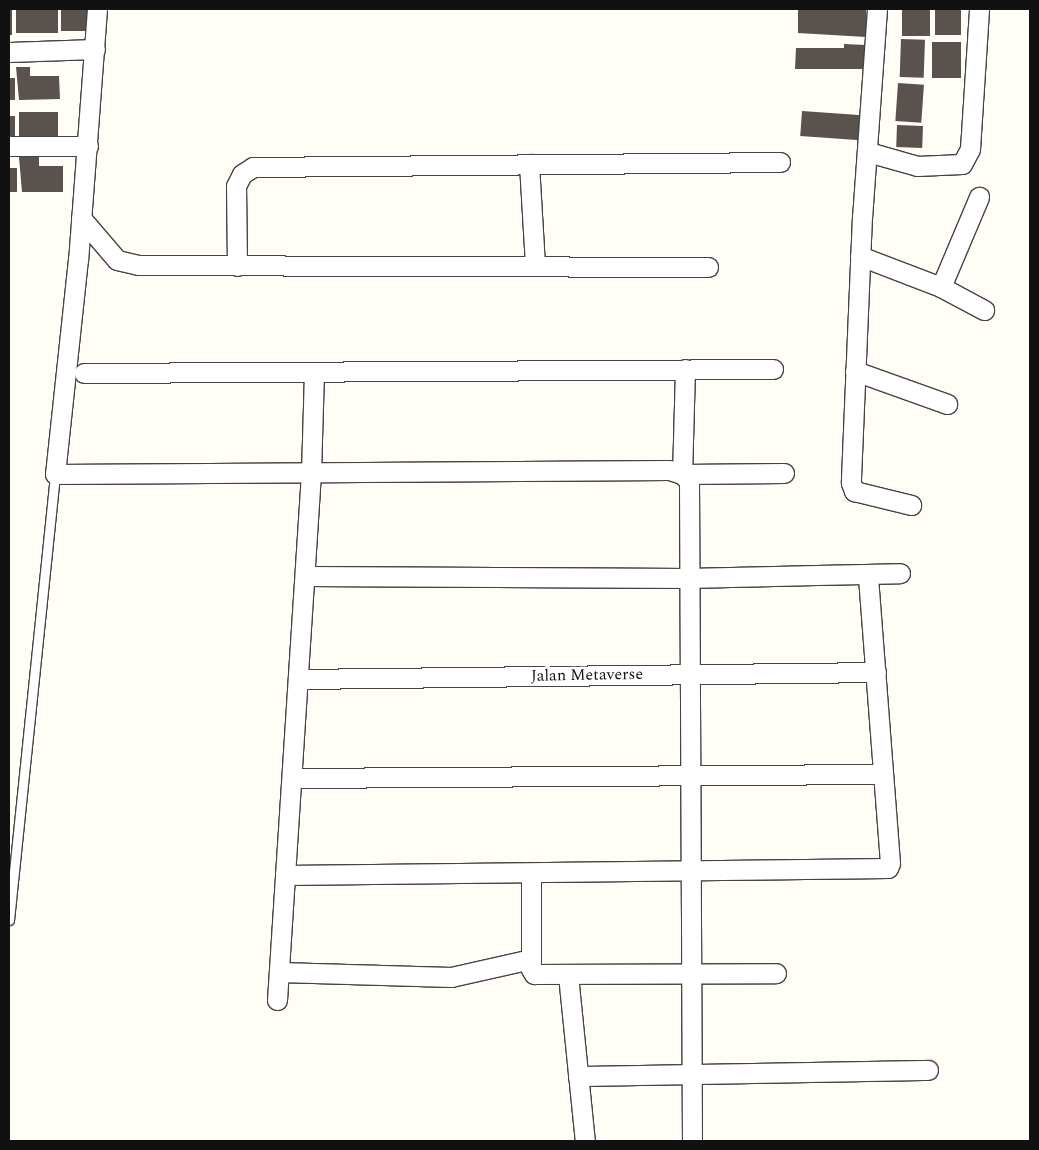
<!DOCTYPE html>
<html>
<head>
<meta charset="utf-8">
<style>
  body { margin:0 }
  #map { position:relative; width:1039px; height:1150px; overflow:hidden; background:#fffdf5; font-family:Spectral,serif }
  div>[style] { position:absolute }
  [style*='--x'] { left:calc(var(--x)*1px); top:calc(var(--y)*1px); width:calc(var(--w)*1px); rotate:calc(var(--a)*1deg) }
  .building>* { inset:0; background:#5a524d; transform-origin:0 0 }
  .roads { filter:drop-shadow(1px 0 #444) drop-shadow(-1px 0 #444) drop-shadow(0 1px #444) drop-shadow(0 -1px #444) }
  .service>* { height:9px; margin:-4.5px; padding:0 4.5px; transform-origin:4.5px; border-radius:4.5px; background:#fff }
  .minor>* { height:19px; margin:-9.5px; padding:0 9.5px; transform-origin:9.5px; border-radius:9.5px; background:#fff }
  span { translate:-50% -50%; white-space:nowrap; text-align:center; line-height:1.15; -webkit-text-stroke:5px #fff; paint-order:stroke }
  .street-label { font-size:16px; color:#111 }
  .frame { position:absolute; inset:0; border:10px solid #111; pointer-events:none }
</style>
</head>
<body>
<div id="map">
  <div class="building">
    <div style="left:9px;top:9px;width:3px;height:26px"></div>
    <div style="left:16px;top:9px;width:42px;height:24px"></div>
    <div style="left:61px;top:9px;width:27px;height:22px"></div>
    <div style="clip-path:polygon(841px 9px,866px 9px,866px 37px,798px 33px,798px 10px)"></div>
    <div style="left:902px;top:9px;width:28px;height:27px"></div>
    <div style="left:935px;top:9px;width:26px;height:26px"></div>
    <div style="left:901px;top:39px;width:24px;height:38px;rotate:2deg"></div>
    <div style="left:932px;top:42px;width:29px;height:36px"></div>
    <div style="clip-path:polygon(844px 44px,866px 45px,866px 69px,795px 69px,796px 48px,844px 48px)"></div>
    <div style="clip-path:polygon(16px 67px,30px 67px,30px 76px,59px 76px,60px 99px,19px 100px)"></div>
    <div style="left:9px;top:78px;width:6px;height:22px"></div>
    <div style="left:898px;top:83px;width:26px;height:38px;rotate:4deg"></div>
    <div style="left:802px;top:111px;width:64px;height:25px;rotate:4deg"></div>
    <div style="left:19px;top:112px;width:39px;height:25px"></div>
    <div style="left:9px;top:116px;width:6px;height:25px"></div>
    <div style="left:897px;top:125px;width:26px;height:22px;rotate:2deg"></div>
    <div style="clip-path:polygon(19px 157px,39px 157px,39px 166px,63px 166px,63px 192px,22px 192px)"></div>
    <div style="left:9px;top:168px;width:8px;height:24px"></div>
  </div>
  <div class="roads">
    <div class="service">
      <div style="--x:9;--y:920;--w:448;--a:-84.1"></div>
    </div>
    <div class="minor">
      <div style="--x:97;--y:9;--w:251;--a:94.3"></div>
      <div style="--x:78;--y:259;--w:216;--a:96.1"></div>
      <div style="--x:55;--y:474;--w:614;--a:-0.37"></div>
      <div style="--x:669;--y:470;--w:14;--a:17"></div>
      <div style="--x:682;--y:474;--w:10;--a:45"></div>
      <div style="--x:689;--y:481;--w:660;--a:89.74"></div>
      <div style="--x:877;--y:9;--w:208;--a:94.1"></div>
      <div style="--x:862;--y:216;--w:267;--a:92.4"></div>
      <div style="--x:851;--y:483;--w:9;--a:69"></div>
      <div style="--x:854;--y:491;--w:59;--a:13.8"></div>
      <div style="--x:9;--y:52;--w:86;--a:-2"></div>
      <div style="--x:9;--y:146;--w:79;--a:0"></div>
      <div style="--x:868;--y:152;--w:51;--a:15.9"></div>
      <div style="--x:917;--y:166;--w:45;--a:-2.5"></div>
      <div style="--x:962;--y:164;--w:17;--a:-62"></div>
      <div style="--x:970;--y:149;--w:140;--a:-86.3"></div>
      <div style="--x:529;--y:164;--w:102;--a:86.6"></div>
      <div style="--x:81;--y:218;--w:55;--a:49.4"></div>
      <div style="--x:117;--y:260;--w:22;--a:13"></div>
      <div style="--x:138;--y:265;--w:570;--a:0.2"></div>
      <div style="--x:860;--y:256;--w:87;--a:20.9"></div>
      <div style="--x:941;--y:287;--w:98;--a:-67.1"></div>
      <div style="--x:237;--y:266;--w:80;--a:-90.7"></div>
      <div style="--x:236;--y:186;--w:13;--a:-63"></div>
      <div style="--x:242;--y:174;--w:13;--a:-32"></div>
      <div style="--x:253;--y:167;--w:527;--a:-0.54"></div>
      <div style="--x:941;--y:287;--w:49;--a:28.1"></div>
      <div style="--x:685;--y:369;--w:105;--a:91.6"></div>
      <div style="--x:682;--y:474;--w:102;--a:-0.6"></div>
      <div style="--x:855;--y:371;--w:98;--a:19.7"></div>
      <div style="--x:84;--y:373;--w:689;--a:-0.33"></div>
      <div style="--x:305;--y:576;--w:382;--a:0.3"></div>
      <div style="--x:687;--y:578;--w:213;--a:-1.3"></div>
      <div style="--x:298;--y:679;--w:578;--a:-0.69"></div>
      <div style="--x:292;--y:778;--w:591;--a:-0.39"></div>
      <div style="--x:531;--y:873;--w:96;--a:90"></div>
      <div style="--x:531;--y:969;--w:6;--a:59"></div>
      <div style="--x:534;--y:974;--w:242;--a:-0.2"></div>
      <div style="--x:285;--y:875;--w:603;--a:-0.67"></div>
      <div style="--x:888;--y:868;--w:5;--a:-68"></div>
      <div style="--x:890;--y:863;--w:289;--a:-94.4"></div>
      <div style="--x:279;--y:972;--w:172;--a:1.7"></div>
      <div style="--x:451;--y:977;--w:82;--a:-12.7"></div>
      <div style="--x:568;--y:975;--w:167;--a:84.2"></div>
      <div style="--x:277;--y:1000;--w:528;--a:-86.31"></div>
      <div style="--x:311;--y:473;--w:101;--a:-88.3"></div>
      <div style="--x:578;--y:1076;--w:350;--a:-1"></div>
    </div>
  </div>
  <div class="street-label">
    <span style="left:587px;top:675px;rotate:-1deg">Jalan Metaverse</span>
  </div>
  <div class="frame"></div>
</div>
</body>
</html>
